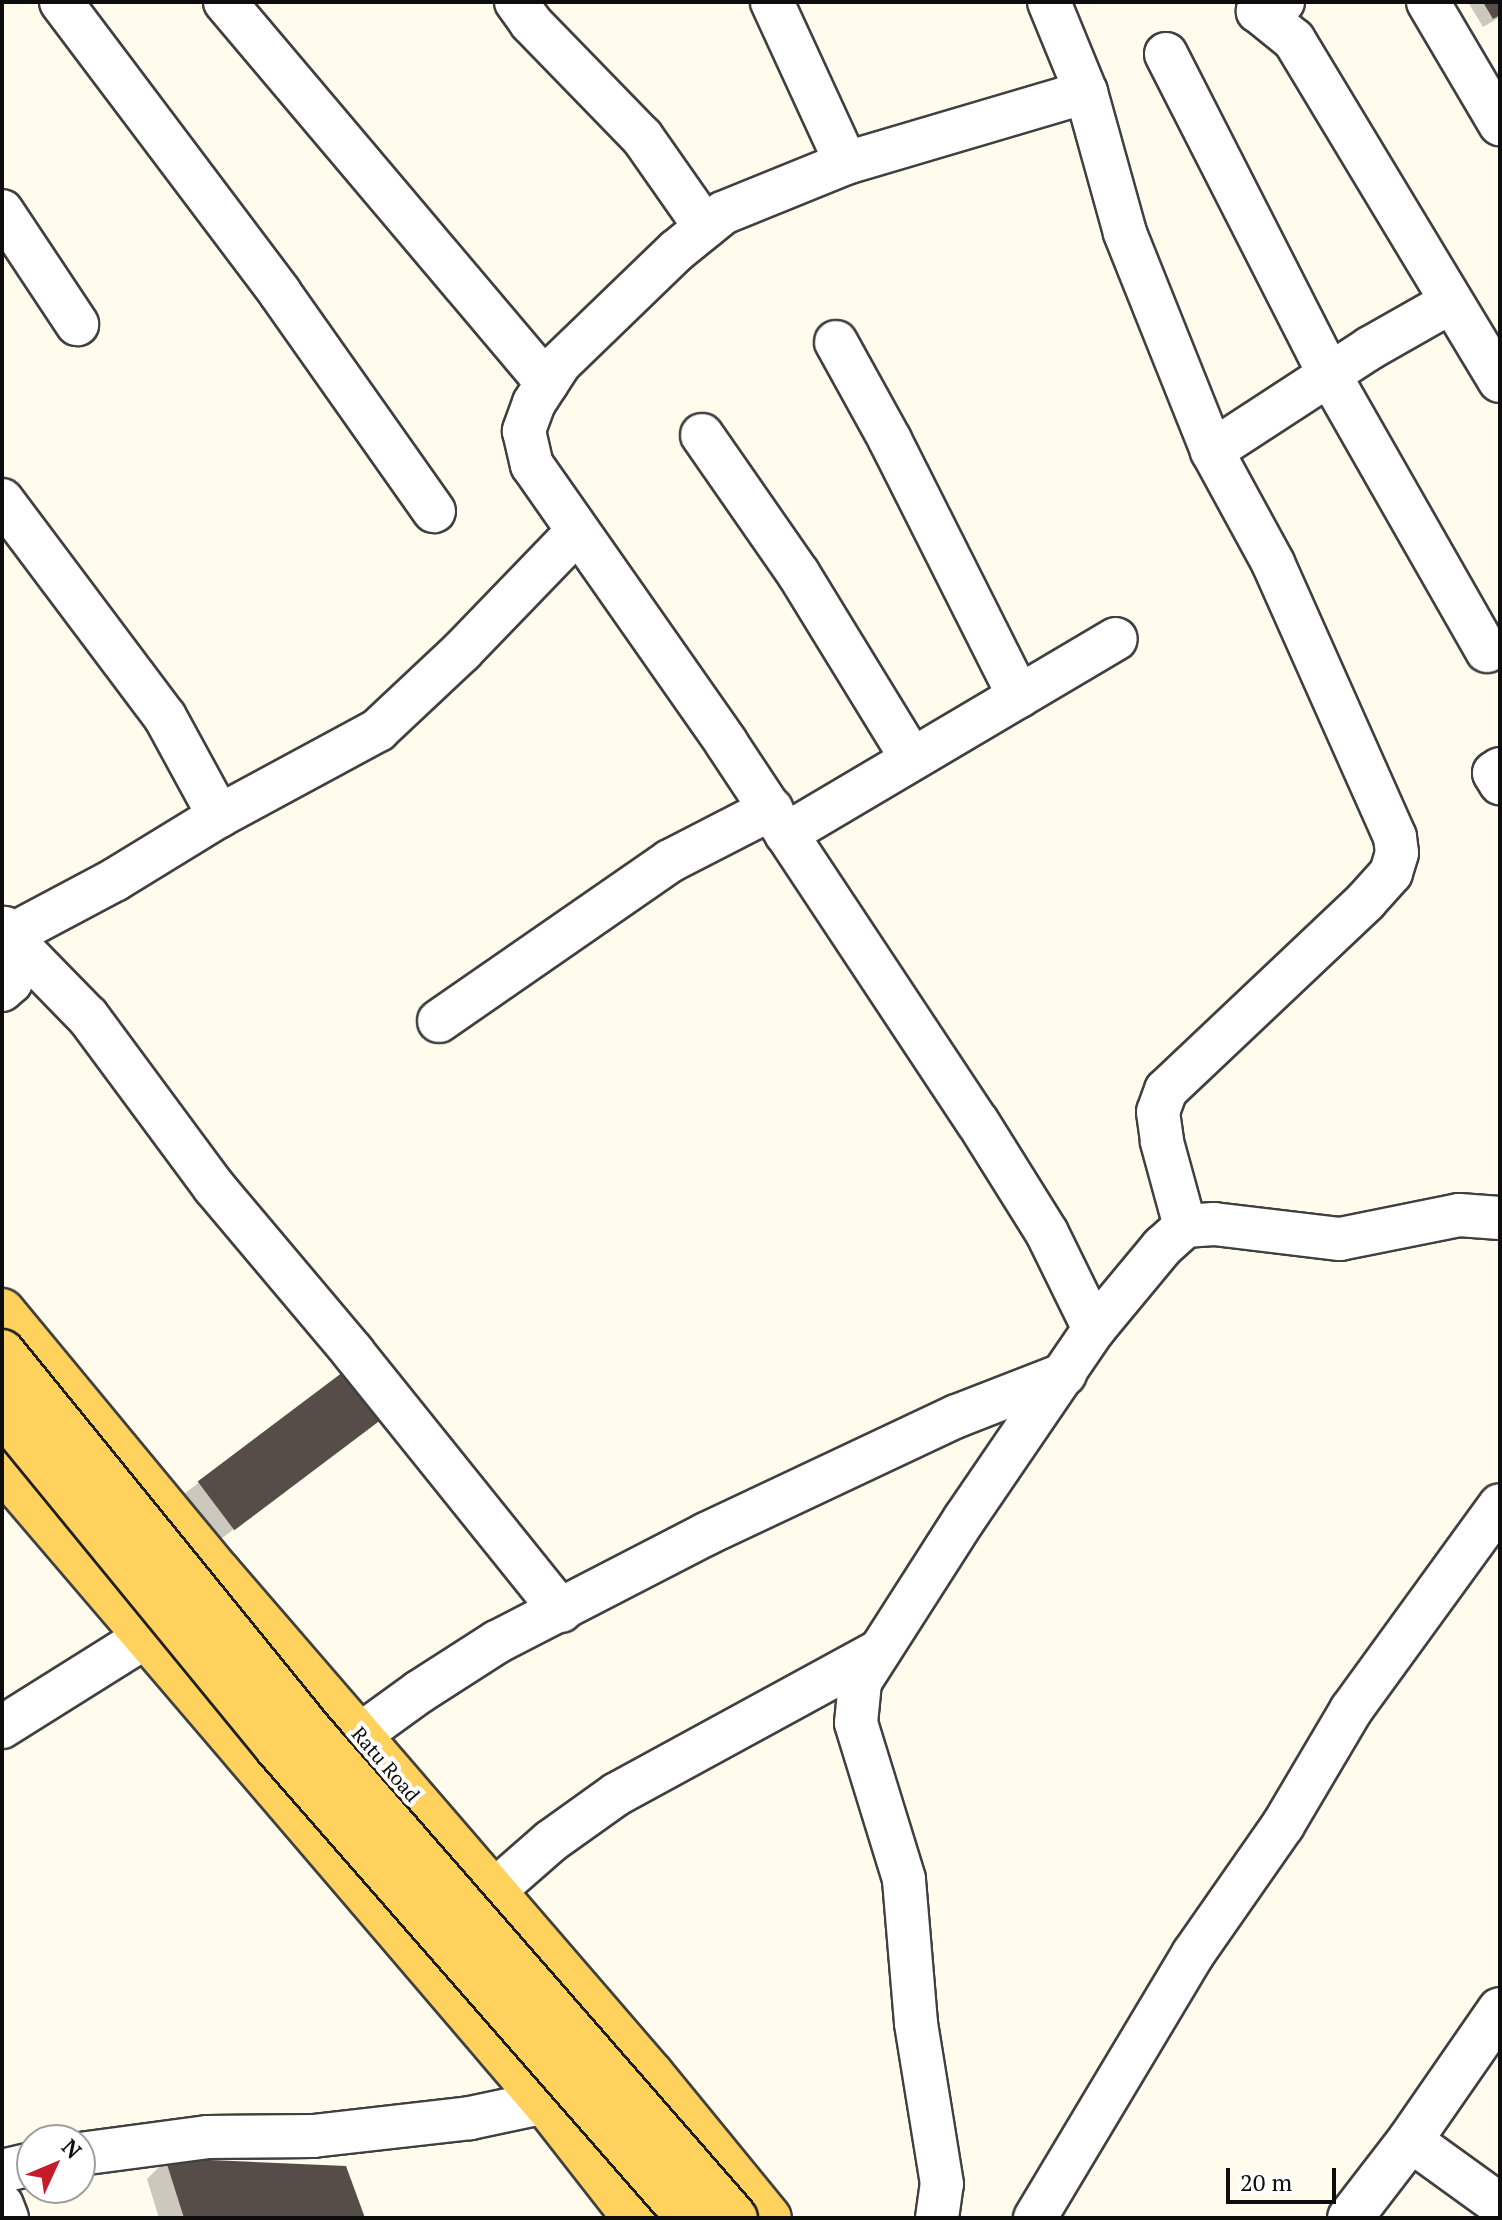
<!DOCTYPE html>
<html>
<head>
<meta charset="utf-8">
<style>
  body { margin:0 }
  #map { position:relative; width:1502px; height:2220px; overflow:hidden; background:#fffbed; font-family:"PT Serif",serif }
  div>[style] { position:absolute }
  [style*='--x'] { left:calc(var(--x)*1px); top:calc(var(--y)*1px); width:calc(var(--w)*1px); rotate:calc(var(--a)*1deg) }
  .shadow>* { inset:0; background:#0003; transform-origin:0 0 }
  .building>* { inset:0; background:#564d49; transform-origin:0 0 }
  .roads { filter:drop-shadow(2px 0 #404040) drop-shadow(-2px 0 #404040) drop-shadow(0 2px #404040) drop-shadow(0 -2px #404040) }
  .minor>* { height:42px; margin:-21px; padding:0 21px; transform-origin:21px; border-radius:21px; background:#fff }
  .tertiary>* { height:44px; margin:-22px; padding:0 22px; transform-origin:22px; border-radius:22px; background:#fff }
  .primary>* { height:44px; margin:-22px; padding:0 22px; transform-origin:22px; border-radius:22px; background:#ffd15d }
  .bridges { filter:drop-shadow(2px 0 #1e1e1e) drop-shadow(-2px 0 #1e1e1e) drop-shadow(0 2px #1e1e1e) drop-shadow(0 -2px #1e1e1e) }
  .primary-bridge>* { height:44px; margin:-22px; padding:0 22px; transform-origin:22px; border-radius:22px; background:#ffd15d }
  span { translate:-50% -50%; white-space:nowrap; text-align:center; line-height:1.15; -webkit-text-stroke:8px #fff; paint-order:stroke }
  .street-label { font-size:20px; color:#0d0d0d }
  .frame { position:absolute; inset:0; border:4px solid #0d0d0d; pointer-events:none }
  .north { position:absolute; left:16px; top:2124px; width:80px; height:80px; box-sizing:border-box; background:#fff; border:2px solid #9e9e9e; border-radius:50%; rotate:46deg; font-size:22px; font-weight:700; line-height:32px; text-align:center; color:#0d0d0d }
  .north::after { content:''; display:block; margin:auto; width:28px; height:36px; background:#c71b2a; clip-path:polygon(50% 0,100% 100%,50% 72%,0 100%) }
  .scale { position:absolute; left:1226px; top:2168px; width:110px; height:36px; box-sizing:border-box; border:4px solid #0d0d0d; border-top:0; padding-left:10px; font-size:24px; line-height:28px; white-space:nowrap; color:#0d0d0d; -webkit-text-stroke:6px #fff; paint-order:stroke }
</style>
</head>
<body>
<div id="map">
  <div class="shadow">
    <div style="clip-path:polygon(1468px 2px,1500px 2px,1500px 17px,1483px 27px)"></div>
    <div style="left:346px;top:1372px;width:58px;height:205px;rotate:53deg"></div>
    <div style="clip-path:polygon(166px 2160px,363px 2218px,159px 2218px,147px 2179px)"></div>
  </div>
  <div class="building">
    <div style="clip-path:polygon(1483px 2px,1500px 2px,1500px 15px,1493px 19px)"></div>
    <div style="left:347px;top:1369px;width:61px;height:187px;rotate:53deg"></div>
    <div style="clip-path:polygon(165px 2158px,346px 2166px,365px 2218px,184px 2218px)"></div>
  </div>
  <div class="roads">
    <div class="minor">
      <div style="--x:61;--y:2;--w:364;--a:53"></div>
      <div style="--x:280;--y:293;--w:267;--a:54.8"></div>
      <div style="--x:225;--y:2;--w:499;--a:49.8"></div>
      <div style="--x:516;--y:2;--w:26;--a:54"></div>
      <div style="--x:531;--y:23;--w:159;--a:45.8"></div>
      <div style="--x:642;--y:137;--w:110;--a:55"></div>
      <div style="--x:772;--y:2;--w:177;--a:65.3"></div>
      <div style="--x:1049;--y:2;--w:97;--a:67.7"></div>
      <div style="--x:1086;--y:92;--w:146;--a:74.5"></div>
      <div style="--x:1125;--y:233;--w:235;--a:68.2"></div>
      <div style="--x:1212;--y:451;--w:128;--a:61.4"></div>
      <div style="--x:1273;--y:563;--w:300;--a:66"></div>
      <div style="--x:1395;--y:837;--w:16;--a:83"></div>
      <div style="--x:1397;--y:853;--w:21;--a:107"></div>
      <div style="--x:1391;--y:873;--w:38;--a:132"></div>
      <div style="--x:1366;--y:901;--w:275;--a:136.6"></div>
      <div style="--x:1166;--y:1090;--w:23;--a:110"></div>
      <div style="--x:1158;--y:1112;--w:30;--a:82"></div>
      <div style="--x:1162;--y:1142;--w:87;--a:74.7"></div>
      <div style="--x:1283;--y:2;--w:27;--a:160"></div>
      <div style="--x:1258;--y:11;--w:46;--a:38.9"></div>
      <div style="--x:1294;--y:40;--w:398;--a:58.9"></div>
      <div style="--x:1428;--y:2;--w:142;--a:59.5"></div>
      <div style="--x:1166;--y:54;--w:359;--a:63"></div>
      <div style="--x:1329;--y:374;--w:319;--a:60.3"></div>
      <div style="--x:1086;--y:92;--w:250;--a:163.5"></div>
      <div style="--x:846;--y:163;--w:133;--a:157.9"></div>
      <div style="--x:723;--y:213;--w:60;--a:141"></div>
      <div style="--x:676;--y:251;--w:161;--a:136"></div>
      <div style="--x:560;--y:363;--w:48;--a:123"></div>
      <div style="--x:534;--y:403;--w:30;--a:110"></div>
      <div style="--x:524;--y:431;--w:35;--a:77"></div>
      <div style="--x:532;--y:465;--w:340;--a:55"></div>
      <div style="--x:727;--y:744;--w:452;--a:56.5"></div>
      <div style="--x:977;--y:1121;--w:132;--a:58"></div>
      <div style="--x:1047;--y:1233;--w:107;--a:63.9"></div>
      <div style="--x:2;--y:211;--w:136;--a:56.4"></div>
      <div style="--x:836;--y:342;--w:112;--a:61.1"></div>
      <div style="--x:890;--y:440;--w:287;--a:63.3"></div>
      <div style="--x:702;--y:435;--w:168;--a:55.2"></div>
      <div style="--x:798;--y:573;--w:218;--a:58.5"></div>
      <div style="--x:1212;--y:451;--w:189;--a:-33.1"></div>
      <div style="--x:1370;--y:348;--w:93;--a:-29.6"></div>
      <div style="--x:2;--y:500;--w:271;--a:53.1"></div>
      <div style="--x:165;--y:717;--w:113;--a:61.4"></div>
      <div style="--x:1500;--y:769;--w:7;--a:146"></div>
      <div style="--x:1494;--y:773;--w:12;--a:59"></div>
      <div style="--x:786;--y:834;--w:383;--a:-30.6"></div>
      <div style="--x:2;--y:990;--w:12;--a:-42"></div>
      <div style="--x:11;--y:982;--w:21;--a:-71"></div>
      <div style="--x:18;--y:962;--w:37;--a:-112"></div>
      <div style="--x:439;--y:1021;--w:281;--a:-34.7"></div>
      <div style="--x:670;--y:861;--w:114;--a:-27.2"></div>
      <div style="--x:561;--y:1611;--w:332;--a:-128.8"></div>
      <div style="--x:353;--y:1352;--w:216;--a:-130.1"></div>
      <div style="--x:214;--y:1187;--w:212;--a:-126.5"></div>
      <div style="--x:88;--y:1017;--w:113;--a:-134.3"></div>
      <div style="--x:9;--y:936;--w:121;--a:-28"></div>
      <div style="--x:116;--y:879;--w:121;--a:-31.5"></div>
      <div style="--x:219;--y:816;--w:181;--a:-28.4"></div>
      <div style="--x:378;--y:730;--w:115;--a:-43.2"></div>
      <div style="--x:462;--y:651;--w:165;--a:-46"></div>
      <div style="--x:2;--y:1727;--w:171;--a:-32.1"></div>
      <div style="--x:361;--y:1734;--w:72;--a:-35.9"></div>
      <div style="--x:419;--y:1692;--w:93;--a:-32.7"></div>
      <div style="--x:497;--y:1642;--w:235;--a:-27.3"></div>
      <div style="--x:706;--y:1534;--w:277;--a:-25.2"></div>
      <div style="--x:957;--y:1416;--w:116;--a:-21.3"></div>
      <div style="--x:495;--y:1890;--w:74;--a:-41.2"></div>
      <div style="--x:551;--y:1841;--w:81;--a:-35.5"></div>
      <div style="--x:617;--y:1794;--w:298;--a:-28.6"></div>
      <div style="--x:1410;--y:2140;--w:111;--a:35.8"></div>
      <div style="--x:80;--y:2154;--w:128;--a:-7.6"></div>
      <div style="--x:207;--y:2137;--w:106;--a:-0.5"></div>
      <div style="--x:313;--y:2136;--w:158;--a:-6.5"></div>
      <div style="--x:470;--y:2118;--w:106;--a:-11.9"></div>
      <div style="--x:2;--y:2171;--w:31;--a:-13"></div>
      <div style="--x:2;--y:2205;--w:14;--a:69"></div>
      <div style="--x:937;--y:2218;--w:34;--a:-82"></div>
      <div style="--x:942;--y:2184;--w:163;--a:-99.2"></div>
      <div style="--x:916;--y:2023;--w:144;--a:-94.8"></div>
      <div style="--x:904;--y:1879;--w:163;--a:-107.1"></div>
      <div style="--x:856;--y:1723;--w:41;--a:-84.4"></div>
      <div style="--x:860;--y:1682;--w:195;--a:-57.4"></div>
      <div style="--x:965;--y:1518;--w:229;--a:-55.7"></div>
      <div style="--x:1094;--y:1329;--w:107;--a:-50.3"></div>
      <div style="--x:1162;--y:1247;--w:31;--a:-42"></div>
      <div style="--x:1185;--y:1226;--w:29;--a:-4"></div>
      <div style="--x:1214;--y:1224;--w:127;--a:6.8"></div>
      <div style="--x:1340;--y:1239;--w:121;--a:-11.4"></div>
      <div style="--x:1459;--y:1215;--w:41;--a:4.2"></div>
      <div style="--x:1035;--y:2218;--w:308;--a:-59.1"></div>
      <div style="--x:1193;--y:1954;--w:157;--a:-55.1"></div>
      <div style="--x:1283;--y:1825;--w:134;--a:-59.4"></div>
      <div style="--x:1351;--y:1710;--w:253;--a:-54"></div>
    </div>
    <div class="tertiary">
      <div style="--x:1350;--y:2218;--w:98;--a:-52.4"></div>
      <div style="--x:1410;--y:2140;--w:158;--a:-55.3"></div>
    </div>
    <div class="primary">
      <div style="--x:2;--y:1311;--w:340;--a:50.4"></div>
      <div style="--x:219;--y:1573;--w:662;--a:49.23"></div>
      <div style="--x:651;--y:2074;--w:186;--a:50.7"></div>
      <div style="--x:2;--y:1468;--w:837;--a:49.46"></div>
      <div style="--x:546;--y:2104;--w:145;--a:52"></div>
    </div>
  </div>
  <div class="bridges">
    <div class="primary-bridge">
      <div style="--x:2;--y:1352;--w:478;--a:50.9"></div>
      <div style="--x:303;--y:1723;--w:657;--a:48.89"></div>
      <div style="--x:2;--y:1411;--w:433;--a:50.7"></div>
      <div style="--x:276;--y:1746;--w:627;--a:48.81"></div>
    </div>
  </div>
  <div class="street-label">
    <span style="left:386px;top:1764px;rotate:49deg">Ratu Road</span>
  </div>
  <div class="frame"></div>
  <div class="north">N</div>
  <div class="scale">20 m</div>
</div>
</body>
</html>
